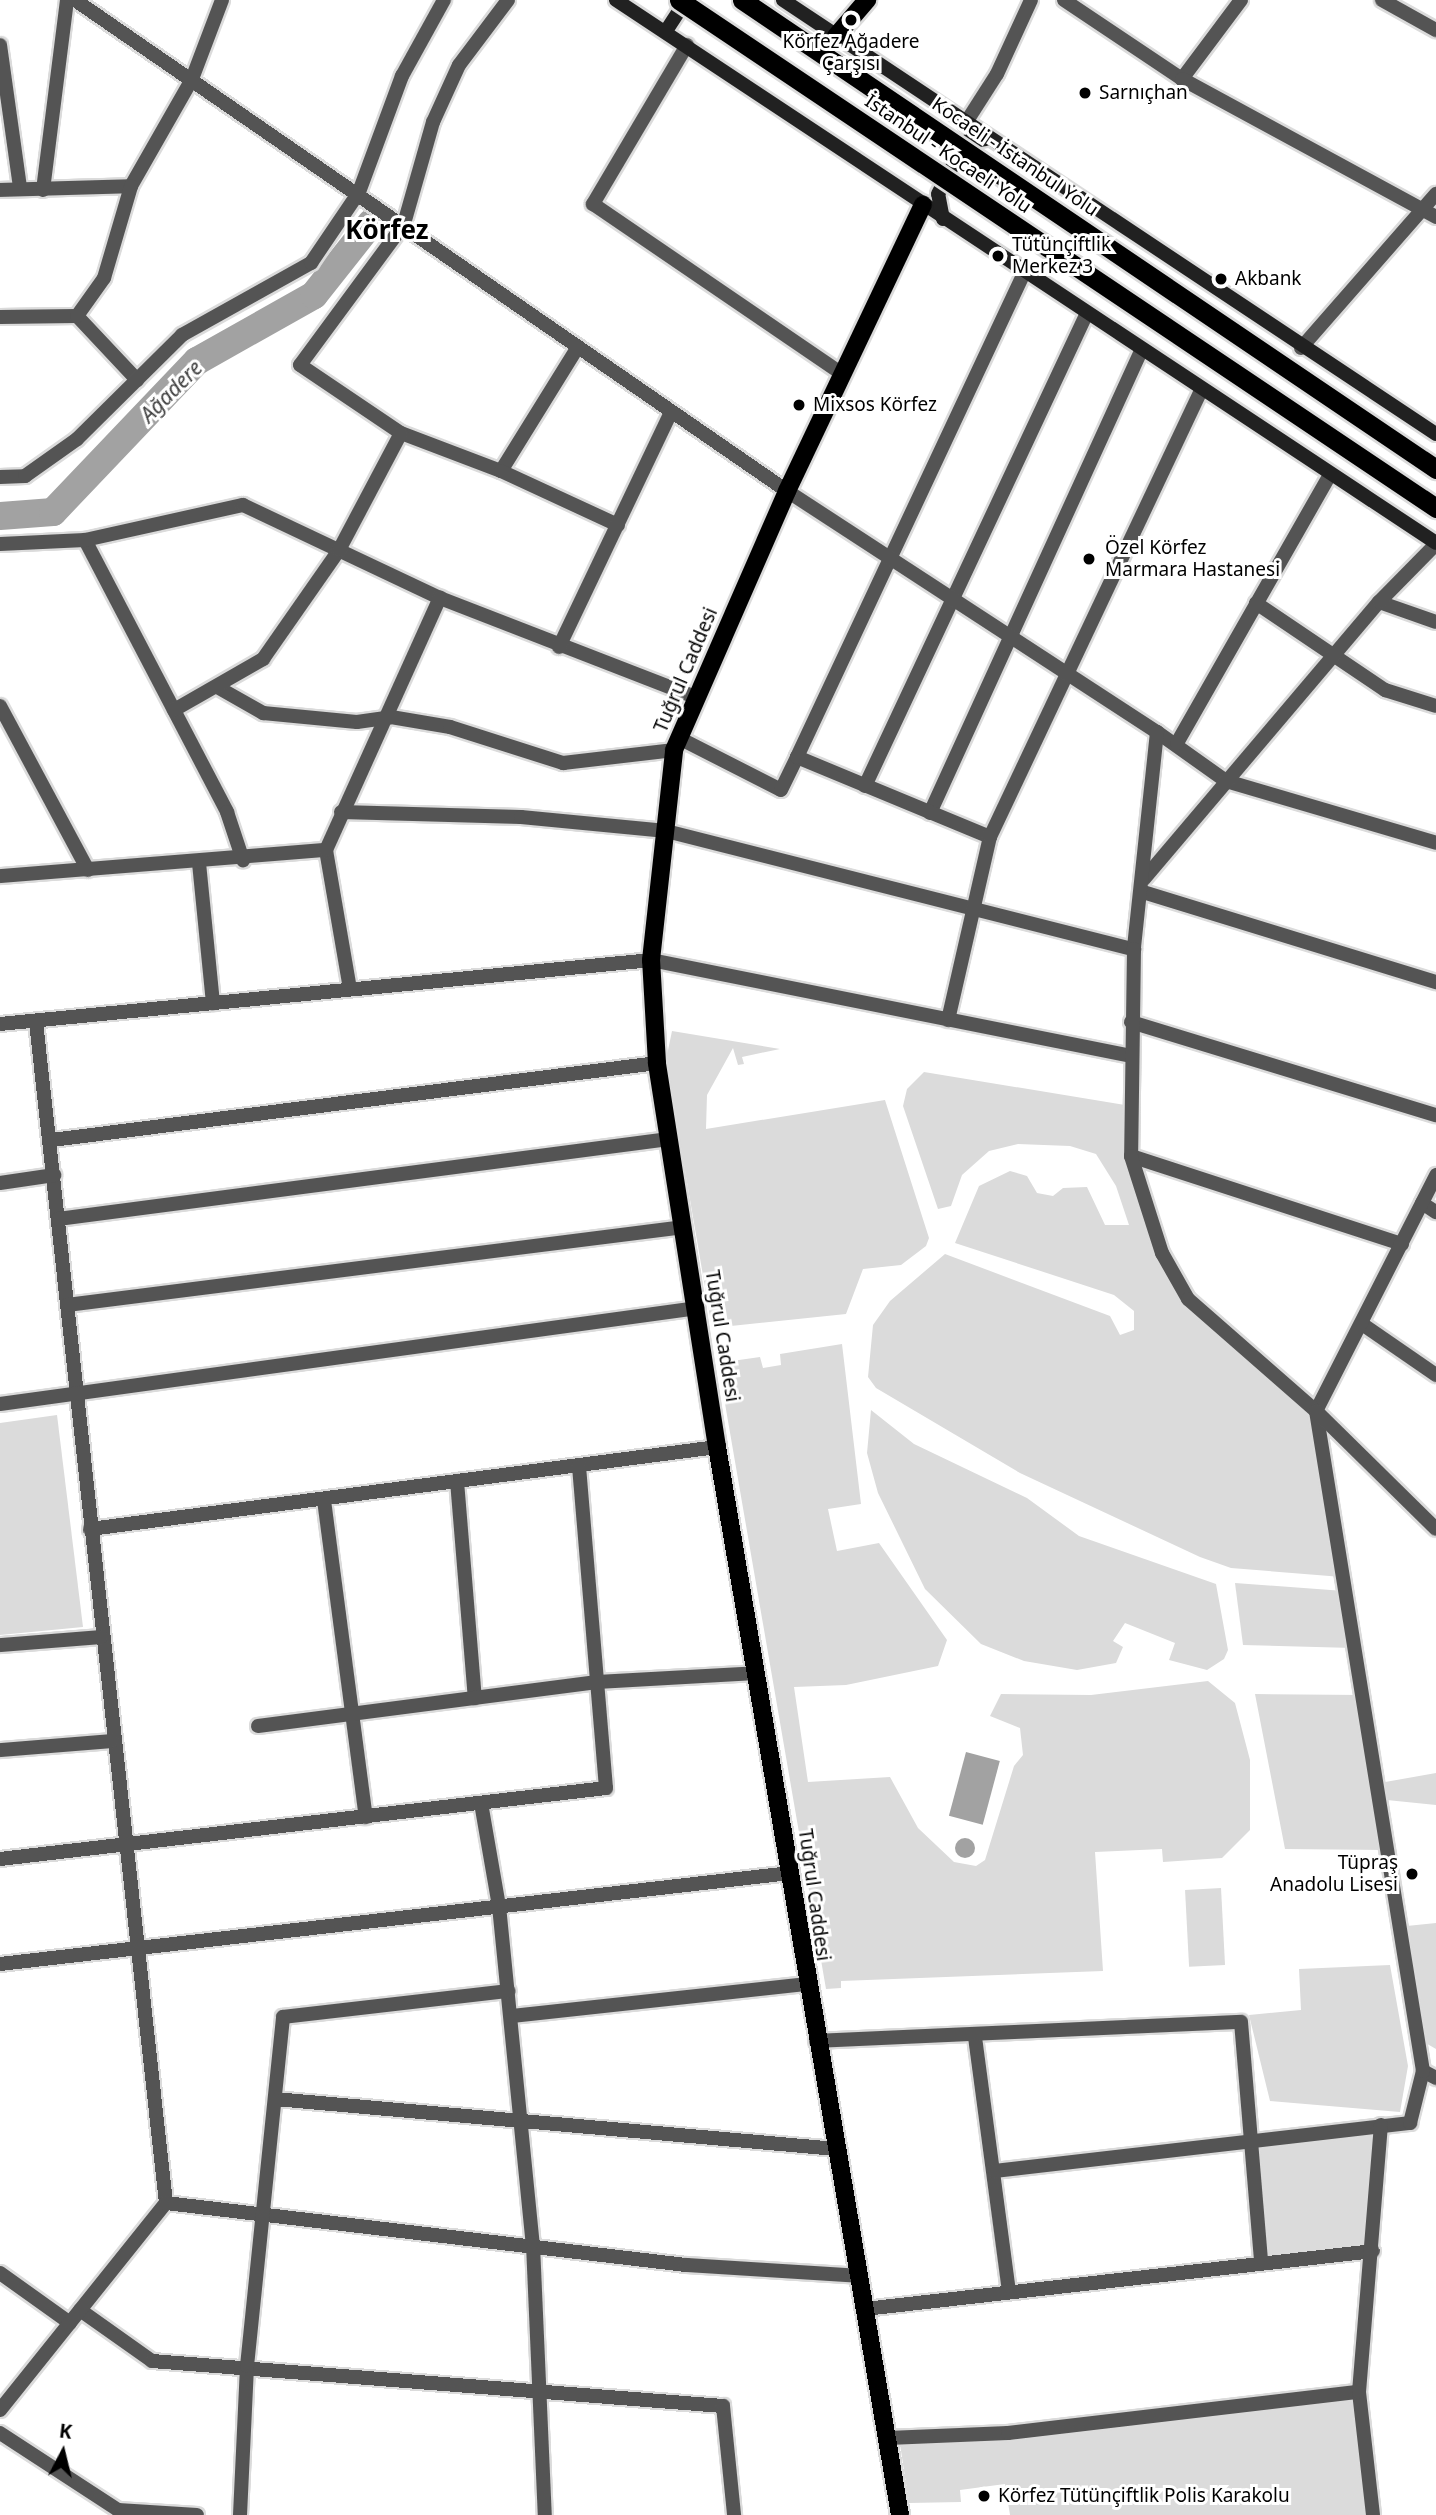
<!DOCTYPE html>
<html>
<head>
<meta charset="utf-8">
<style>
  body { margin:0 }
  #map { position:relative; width:1436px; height:2515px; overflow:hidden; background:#fff; font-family:"Noto Sans",sans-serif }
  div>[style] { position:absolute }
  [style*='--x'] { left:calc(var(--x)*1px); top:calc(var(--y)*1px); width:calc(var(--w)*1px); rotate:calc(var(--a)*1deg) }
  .green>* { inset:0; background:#dbdbdb; transform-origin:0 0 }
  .water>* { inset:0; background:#a2a2a2; transform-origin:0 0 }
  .round { border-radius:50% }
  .river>* { height:28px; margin:-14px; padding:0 14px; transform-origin:14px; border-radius:14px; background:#a2a2a2 }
  .roads { filter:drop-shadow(2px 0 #dbdbdb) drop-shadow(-2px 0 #dbdbdb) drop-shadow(0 2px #dbdbdb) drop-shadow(0 -2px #dbdbdb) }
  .minor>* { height:14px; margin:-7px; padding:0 7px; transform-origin:7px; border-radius:7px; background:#545454 }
  .tertiary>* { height:14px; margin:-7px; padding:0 7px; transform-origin:7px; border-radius:7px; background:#545454 }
  .secondary>* { height:14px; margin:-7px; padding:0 7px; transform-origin:7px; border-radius:7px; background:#212121 }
  .primary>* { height:18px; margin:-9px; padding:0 9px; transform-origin:9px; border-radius:9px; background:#000 }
  .bridges { filter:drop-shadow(2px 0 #dbdbdb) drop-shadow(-2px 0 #dbdbdb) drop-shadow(0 2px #dbdbdb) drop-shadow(0 -2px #dbdbdb) }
  .trunk-bridge>* { height:19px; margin:-9.5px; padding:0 9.5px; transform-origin:9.5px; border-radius:9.5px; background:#000 }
  .dots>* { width:19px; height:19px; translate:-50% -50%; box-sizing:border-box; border:4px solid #fff; border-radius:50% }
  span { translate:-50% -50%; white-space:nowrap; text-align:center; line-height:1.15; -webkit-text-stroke:6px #fff; paint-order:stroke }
  .poi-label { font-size:19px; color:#000 }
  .left { translate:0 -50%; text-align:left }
  .right { translate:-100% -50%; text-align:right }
  .street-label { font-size:19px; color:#000 }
  .water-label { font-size:21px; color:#434343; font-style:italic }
  .district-label { font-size:26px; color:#000; font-weight:700 }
  .north { position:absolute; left:28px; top:2417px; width:70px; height:70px; -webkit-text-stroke:5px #fff; paint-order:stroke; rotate:7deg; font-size:19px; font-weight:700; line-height:28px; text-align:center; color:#000 }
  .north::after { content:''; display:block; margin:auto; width:24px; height:32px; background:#000; clip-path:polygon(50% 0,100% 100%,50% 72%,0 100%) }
</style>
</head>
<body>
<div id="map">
  <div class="green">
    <div style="clip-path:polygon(672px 1031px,780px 1049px,742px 1057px,744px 1064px,738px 1065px,733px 1048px,707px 1095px,706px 1129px,885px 1100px,929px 1238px,926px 1246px,901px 1265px,863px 1269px,846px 1314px,712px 1328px,666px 1060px)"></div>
    <div style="clip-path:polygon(924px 1072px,1131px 1106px,1131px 1156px,1187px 1299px,1316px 1411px,1342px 1577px,1231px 1568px,1200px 1557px,1020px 1473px,876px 1388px,868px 1377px,873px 1325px,890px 1301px,945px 1254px,1110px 1316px,1120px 1335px,1134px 1330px,1134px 1311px,1114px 1295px,955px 1243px,979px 1186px,1010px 1171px,1027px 1176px,1037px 1193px,1053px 1196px,1063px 1188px,1087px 1187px,1105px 1225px,1129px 1225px,1116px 1186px,1096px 1154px,1070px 1146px,1018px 1144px,989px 1151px,962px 1175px,951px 1206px,938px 1209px,903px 1106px,907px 1089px)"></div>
    <div style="clip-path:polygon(842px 1344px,861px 1504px,828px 1509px,837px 1551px,879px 1543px,947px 1640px,938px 1666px,846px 1685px,794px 1687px,808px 1782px,890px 1777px,918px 1828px,954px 1862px,976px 1866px,985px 1860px,1014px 1766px,1023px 1755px,1020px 1728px,990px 1716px,1001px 1694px,1091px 1695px,1208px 1681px,1235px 1703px,1250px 1760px,1250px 1830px,1222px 1858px,1163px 1862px,1162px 1849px,1095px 1852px,1103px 1971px,841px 1981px,841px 1988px,826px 1989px,718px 1363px,760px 1357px,763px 1368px,781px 1365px,780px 1354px)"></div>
    <div style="clip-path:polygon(871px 1410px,914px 1444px,1027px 1498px,1079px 1536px,1216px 1584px,1228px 1650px,1224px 1659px,1207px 1670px,1169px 1660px,1175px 1643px,1125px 1623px,1113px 1641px,1123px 1647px,1116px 1663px,1077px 1670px,1024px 1661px,981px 1644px,925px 1589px,878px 1493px,867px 1453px)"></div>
    <div style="clip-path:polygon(57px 1415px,83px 1627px,0 1635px,0 1423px)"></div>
    <div style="clip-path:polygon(1235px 1583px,1344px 1591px,1353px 1648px,1243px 1645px)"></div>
    <div style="clip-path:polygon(1255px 1694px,1361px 1695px,1374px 1784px,1436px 1773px,1436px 1805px,1377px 1799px,1385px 1850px,1285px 1849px)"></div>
    <div style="left:1221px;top:1888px;width:77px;height:36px;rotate:87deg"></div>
    <div style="clip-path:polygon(1436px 1923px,1436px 2049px,1417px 2038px,1397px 1927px)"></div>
    <div style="clip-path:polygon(1390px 1965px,1408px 2066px,1400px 2112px,1270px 2101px,1249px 2015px,1301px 2010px,1299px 1969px)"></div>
    <div style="clip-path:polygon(1381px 2125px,1373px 2251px,1261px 2261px,1251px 2138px)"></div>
    <div style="clip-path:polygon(1359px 2392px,1373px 2515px,1010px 2515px,1005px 2484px,960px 2490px,961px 2502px,909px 2503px,899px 2438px)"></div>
  </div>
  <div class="water">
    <div style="left:966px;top:1752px;width:35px;height:66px;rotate:15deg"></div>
    <div class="round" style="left:955px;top:1838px;width:20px;height:20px"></div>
  </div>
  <div class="river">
    <div style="--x:0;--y:516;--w:53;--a:-4.3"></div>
    <div style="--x:53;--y:512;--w:209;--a:-46.4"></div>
    <div style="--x:197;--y:361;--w:134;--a:-29.4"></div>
    <div style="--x:314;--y:295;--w:92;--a:-51.6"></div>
  </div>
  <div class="roads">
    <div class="minor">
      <div style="--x:508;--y:0;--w:81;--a:127"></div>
      <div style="--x:459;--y:65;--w:63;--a:114.5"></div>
      <div style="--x:433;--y:122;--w:106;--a:105.9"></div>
      <div style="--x:404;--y:224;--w:175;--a:126.4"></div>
      <div style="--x:300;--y:365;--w:122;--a:34"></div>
      <div style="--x:401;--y:433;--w:107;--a:20.8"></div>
      <div style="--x:501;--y:471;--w:146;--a:-58.2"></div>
      <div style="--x:1064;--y:0;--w:142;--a:33.8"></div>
      <div style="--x:1241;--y:0;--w:99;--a:126.8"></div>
      <div style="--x:1182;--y:79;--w:289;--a:28.5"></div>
      <div style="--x:1382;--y:0;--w:62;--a:29.1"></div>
      <div style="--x:0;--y:45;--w:144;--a:82"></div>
      <div style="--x:687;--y:45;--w:185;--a:120.6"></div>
      <div style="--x:593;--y:204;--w:300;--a:34.3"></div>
      <div style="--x:965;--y:124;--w:59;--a:-57.4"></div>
      <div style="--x:997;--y:74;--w:81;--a:-65.3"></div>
      <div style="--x:0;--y:190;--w:131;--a:-1.7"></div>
      <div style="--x:131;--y:186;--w:123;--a:-60.3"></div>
      <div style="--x:192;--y:79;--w:85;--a:-69.2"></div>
      <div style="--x:43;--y:190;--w:192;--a:-82.8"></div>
      <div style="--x:77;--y:316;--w:88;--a:46.8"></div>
      <div style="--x:0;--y:317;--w:77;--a:-0.7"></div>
      <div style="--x:77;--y:316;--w:47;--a:-54.6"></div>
      <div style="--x:104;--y:278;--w:96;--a:-73.6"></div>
      <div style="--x:501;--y:471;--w:129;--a:24.8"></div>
      <div style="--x:0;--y:477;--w:25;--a:-2"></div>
      <div style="--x:25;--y:476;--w:64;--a:-35.4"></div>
      <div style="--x:77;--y:439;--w:148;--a:-44.7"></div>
      <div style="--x:182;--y:335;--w:148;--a:-29.2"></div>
      <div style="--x:311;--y:263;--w:86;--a:-55.9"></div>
      <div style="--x:359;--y:192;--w:124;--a:-69.7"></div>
      <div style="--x:402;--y:76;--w:87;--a:-61.1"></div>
      <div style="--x:85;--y:540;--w:307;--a:62.4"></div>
      <div style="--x:227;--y:812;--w:51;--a:71.6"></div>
      <div style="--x:0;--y:544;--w:85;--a:-2.7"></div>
      <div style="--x:85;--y:540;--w:162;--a:-12.5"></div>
      <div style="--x:243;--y:505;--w:218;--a:25.3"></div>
      <div style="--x:440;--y:598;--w:274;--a:21.2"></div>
      <div style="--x:1379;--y:602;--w:60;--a:19.3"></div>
      <div style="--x:1256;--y:603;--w:156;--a:34"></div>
      <div style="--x:1385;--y:690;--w:53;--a:17.4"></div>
      <div style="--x:559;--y:647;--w:260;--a:-64.5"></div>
      <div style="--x:219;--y:688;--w:51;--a:29.6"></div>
      <div style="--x:263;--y:713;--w:94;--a:5.5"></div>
      <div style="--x:357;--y:722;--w:34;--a:-8"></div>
      <div style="--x:391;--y:717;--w:60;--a:9.6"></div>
      <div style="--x:450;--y:727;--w:119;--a:17.7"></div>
      <div style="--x:563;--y:763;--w:112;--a:-6.7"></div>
      <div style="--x:0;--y:706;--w:186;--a:61.8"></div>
      <div style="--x:174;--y:710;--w:103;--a:-29.8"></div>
      <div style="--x:263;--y:659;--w:133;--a:-55.1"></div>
      <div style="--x:339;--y:550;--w:132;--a:-62.1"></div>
      <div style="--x:1157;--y:732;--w:85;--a:35.4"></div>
      <div style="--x:1226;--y:781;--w:219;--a:16.4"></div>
      <div style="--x:679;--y:738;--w:114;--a:27"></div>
      <div style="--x:781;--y:790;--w:37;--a:-64"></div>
      <div style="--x:1177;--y:743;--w:309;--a:-60.3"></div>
      <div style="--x:865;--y:786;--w:520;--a:-64.86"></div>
      <div style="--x:341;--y:812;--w:180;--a:1.6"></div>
      <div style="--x:521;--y:817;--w:146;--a:5.5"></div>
      <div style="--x:666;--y:831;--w:483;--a:14.2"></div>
      <div style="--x:930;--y:813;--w:508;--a:-65.45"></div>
      <div style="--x:990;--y:837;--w:209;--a:-157.5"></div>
      <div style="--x:797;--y:757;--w:535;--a:-64.87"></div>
      <div style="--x:199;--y:863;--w:141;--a:84.3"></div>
      <div style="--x:0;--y:876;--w:327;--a:-4.6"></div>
      <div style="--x:1144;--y:879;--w:363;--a:-49.7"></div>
      <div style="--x:1379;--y:602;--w:81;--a:-45.5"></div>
      <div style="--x:1143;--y:892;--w:307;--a:17.1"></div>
      <div style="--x:350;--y:989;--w:141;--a:-99.8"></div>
      <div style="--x:326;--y:850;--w:277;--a:-65.7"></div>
      <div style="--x:948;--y:1020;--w:188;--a:-77.1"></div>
      <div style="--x:990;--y:837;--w:492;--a:-64.7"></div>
      <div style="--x:36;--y:1022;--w:1188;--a:83.72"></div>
      <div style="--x:1131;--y:1022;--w:319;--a:17"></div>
      <div style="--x:0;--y:1024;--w:654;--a:-5.61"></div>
      <div style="--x:651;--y:960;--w:490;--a:11.3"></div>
      <div style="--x:52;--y:1140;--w:610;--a:-7.25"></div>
      <div style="--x:1131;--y:1156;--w:285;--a:18"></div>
      <div style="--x:0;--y:1183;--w:55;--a:-8.4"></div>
      <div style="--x:1422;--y:1203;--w:17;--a:33"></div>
      <div style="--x:58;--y:1219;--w:616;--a:-7.46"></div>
      <div style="--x:67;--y:1305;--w:622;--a:-7.21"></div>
      <div style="--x:1362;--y:1324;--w:90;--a:34.6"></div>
      <div style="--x:0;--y:1404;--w:704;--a:-7.84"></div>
      <div style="--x:457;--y:1481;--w:218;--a:85.3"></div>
      <div style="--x:324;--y:1500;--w:320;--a:82.5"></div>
      <div style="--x:90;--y:1529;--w:632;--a:-7.45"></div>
      <div style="--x:0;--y:1645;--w:101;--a:-4.5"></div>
      <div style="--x:258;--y:1726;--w:342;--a:-7.4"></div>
      <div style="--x:597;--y:1682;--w:159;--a:-3.2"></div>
      <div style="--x:0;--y:1750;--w:112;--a:-4.6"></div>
      <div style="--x:481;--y:1803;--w:105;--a:80.1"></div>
      <div style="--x:499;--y:1906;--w:341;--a:84.3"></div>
      <div style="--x:533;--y:2245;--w:270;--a:87.5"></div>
      <div style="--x:0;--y:1859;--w:610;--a:-6.68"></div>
      <div style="--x:606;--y:1788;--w:323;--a:-94.8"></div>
      <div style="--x:0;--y:1964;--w:795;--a:-6.57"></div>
      <div style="--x:512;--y:2016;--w:295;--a:-6.2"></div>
      <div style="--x:975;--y:2037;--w:257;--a:82.4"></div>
      <div style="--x:816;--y:2041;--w:425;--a:-2.6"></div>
      <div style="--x:1241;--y:2022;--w:240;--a:85.2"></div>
      <div style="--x:1423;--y:2071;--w:15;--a:28"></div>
      <div style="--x:275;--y:2099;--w:563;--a:5.09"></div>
      <div style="--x:995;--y:2171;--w:418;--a:-6.6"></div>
      <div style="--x:1410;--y:2123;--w:54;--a:-76"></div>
      <div style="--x:1423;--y:2071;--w:669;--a:-99.21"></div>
      <div style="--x:1316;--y:1411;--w:265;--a:-63"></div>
      <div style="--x:0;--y:2273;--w:86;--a:35.5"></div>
      <div style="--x:865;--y:2309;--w:511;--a:-6.51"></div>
      <div style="--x:80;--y:2310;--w:88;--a:35.3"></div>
      <div style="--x:152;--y:2361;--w:573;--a:4.51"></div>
      <div style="--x:723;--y:2406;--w:110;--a:84.2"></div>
      <div style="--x:0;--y:2410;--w:265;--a:-51.3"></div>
      <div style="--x:166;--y:2203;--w:524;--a:6.8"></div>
      <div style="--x:686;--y:2265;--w:173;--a:3.6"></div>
      <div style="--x:0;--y:2433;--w:141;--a:33.1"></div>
      <div style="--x:118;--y:2510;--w:79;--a:3.6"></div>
      <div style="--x:888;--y:2438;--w:120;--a:-2.4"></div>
      <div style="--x:1008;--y:2433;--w:353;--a:-6.7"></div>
      <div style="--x:240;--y:2515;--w:149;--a:-87.3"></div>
      <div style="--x:247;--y:2366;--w:351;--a:-84.1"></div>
      <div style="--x:283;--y:2017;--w:227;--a:-6.6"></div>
      <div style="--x:1373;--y:2515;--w:124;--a:-96.5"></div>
      <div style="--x:1359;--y:2392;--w:268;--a:-85.3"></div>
    </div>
    <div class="tertiary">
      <div style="--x:75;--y:0;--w:865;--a:34.59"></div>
      <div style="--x:787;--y:491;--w:442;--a:33.1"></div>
      <div style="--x:1157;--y:732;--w:218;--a:96.1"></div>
      <div style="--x:1134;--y:949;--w:207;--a:90.8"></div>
      <div style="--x:1131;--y:1156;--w:102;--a:72.3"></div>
      <div style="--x:1162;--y:1253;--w:53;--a:60.5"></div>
      <div style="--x:1188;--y:1299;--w:170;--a:41.2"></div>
      <div style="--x:1316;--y:1411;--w:168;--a:44.5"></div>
      <div style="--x:1301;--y:348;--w:205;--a:-48.8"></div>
    </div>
    <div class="secondary">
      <div style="--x:616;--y:0;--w:983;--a:33.51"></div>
      <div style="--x:783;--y:0;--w:784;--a:33.61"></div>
      <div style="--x:666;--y:31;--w:37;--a:-57"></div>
      <div style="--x:943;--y:219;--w:25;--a:-101"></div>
      <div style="--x:938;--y:194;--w:59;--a:-62.6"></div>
      <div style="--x:965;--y:142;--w:21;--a:-8"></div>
    </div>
    <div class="primary">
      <div style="--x:836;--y:36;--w:48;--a:-49.3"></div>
      <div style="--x:900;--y:2515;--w:1084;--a:-99.72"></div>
      <div style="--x:717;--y:1447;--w:389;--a:-98.9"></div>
      <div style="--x:657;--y:1063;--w:103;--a:-93.3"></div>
      <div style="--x:651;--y:960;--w:211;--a:-83.7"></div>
      <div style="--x:674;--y:750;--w:283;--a:-66.4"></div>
      <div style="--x:787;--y:491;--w:317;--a:-64.6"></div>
    </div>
  </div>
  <div class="bridges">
    <div class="trunk-bridge">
      <div style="--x:679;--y:0;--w:912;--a:33.86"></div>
      <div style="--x:742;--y:0;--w:838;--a:34.05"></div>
    </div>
  </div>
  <div class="dots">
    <div style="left:851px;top:20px;background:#000"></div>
    <div style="left:1085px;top:93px;background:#000"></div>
    <div style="left:998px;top:256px;background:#000"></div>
    <div style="left:1221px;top:279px;background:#000"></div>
    <div style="left:799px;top:405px;background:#000"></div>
    <div style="left:1089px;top:559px;background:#000"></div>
    <div style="left:1412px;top:1874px;background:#000"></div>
    <div style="left:984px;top:2496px;background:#000"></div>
  </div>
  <div class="poi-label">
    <span style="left:851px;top:53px">Körfez Ağadere<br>Çarşısı</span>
    <span class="left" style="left:1099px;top:93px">Sarnıçhan</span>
    <span class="left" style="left:1012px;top:256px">Tütünçiftlik<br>Merkez 3</span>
    <span class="left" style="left:1235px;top:279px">Akbank</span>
    <span class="left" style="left:813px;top:405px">Mixsos Körfez</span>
    <span class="left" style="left:1105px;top:559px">Özel Körfez<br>Marmara Hastanesi</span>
    <span class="right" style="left:1398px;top:1874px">Tüpraş<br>Anadolu Lisesi</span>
    <span class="left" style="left:998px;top:2496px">Körfez Tütünçiftlik Polis Karakolu</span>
  </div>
  <div class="street-label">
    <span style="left:948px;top:154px;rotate:34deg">İstanbul - Kocaeli Yolu</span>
    <span style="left:1015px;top:157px;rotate:34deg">Kocaeli - İstanbul Yolu</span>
    <span style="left:686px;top:670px;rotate:-67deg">Tuğrul Caddesi</span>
    <span style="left:722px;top:1336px;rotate:81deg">Tuğrul Caddesi</span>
    <span style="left:814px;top:1895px;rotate:82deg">Tuğrul Caddesi</span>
  </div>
  <div class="water-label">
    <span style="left:171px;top:391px;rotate:-45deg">Ağadere</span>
  </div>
  <div class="district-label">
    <span style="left:387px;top:230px">Körfez</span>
  </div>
  <div class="north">K</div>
</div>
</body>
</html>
